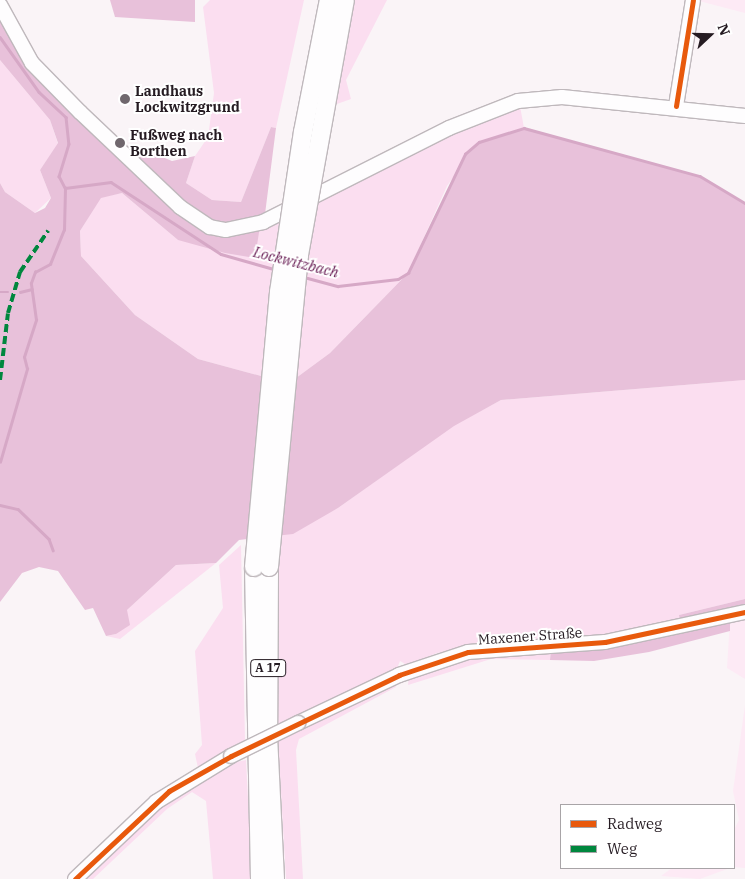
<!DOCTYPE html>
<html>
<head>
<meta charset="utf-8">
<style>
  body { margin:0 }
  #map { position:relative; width:745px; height:879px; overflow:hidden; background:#faf4f7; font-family:"IBM Plex Serif",serif }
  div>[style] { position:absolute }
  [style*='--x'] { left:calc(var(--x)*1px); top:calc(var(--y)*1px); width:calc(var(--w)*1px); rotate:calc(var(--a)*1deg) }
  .built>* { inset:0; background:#fdeaf5 }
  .green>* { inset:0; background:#fbdef0 }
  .forest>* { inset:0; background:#e8c1da }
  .stream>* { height:2.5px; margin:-1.25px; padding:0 1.25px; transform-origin:1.25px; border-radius:1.25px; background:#d6a8c6 }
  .roads { filter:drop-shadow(1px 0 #bfb8bc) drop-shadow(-1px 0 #bfb8bc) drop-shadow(0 1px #bfb8bc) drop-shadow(0 -1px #bfb8bc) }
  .secondary>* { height:14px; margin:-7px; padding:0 7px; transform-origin:7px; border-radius:7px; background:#fefdfe }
  .highway>* { height:18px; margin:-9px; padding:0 9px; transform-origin:9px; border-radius:9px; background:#fefdfe }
  .bridges { filter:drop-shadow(1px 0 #bfb8bc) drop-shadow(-1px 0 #bfb8bc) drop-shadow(0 1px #bfb8bc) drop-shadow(0 -1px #bfb8bc) }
  .secondary-bridge>* { height:14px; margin:-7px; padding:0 7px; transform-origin:7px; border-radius:7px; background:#fefdfe }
  .highway-bridge>* { height:18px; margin:-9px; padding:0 9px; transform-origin:9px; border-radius:9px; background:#fefdfe }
  .quiet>* { height:4px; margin-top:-2px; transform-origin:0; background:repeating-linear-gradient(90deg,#00873e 0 8px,transparent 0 12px) }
  .cycleway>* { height:5px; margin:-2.5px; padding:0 2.5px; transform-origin:2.5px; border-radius:2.5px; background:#e8590c }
  .dots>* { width:14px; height:14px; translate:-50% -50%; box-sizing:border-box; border:2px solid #fff; border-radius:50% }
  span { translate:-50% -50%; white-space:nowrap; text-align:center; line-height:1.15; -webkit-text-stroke:4px #fff; paint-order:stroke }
  .shield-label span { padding:1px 4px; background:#fff; border:1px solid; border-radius:4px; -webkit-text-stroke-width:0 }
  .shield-label { font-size:12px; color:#251b22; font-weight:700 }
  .poi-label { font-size:14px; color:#251b22; font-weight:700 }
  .left { translate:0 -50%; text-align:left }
  .street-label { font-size:14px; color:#251b22 }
  .water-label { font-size:15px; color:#671b53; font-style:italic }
  .legend { position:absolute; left:560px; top:804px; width:175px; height:65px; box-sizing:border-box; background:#fff; border:1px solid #a8a4a7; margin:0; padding:6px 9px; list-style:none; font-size:15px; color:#251b22 }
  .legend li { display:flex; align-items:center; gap:10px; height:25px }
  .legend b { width:25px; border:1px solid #a8a4a7 }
  .north { position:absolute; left:685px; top:10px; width:50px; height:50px; -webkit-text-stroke:4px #fff; paint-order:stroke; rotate:69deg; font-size:14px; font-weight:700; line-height:20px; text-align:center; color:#251b22 }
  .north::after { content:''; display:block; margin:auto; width:18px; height:22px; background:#251b22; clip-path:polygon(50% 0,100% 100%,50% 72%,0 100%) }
</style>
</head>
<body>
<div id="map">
  <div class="built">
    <div style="clip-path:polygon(745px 0,745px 13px,699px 1px,699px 0)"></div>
    <div style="clip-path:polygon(745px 616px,745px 679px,727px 668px,730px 620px)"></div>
    <div style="clip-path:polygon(745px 705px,745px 868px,734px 867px,734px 830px,739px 820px,733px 791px)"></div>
    <div style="clip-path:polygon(672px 868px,730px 868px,700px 879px,661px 876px)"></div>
  </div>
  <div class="green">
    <div style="clip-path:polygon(210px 0,304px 0,276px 128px,271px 127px,241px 202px,212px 200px,186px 183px,195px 156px,208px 137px,214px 93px,203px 7px)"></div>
    <div style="clip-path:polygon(343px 0,387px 0,346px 80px,351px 99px,320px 110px,303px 196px,313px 127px)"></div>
    <div style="clip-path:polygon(0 60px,50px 120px,58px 144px,40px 170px,51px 198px,35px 213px,5px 192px,0 183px)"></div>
    <div style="clip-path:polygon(520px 106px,524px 128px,479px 142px,447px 186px,408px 273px,330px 353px,296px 378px,261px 376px,198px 359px,135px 315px,81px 256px,80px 231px,101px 197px,122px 193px,178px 240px,260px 226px,455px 130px)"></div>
    <div style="clip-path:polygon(745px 380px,745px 599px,679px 615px,680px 622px,578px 640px,501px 641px,437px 653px,407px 665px,400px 661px,396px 671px,278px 725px,279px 537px,338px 508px,454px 425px,501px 400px)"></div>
    <div style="clip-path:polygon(241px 545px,245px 741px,198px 768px,195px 754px,202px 745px,195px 651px,223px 608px,219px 565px)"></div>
    <div style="clip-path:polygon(216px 563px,120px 639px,106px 636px,116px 634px,127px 610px,176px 565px)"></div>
    <div style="clip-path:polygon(551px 649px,550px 660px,491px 659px,408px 685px,409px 675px,467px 656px)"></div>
    <div style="clip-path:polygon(394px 683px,396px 687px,299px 739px,296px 750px,303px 879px,286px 879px,278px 741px)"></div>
    <div style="clip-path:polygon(246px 760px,252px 879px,213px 879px,206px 801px,192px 792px,167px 809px,93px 879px,81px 879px,148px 814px,227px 764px)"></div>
  </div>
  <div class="forest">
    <div style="clip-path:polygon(110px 0,195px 0,195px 22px,115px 17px)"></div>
    <div style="clip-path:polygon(0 17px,29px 66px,193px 221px,260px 226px,255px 258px,225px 253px,178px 240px,122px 193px,101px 198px,80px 231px,81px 256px,135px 315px,198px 359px,261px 376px,296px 378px,330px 353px,408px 273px,465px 154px,479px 142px,524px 128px,700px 176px,745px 203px,745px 380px,501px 400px,454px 426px,338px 508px,293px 534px,239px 540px,216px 563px,176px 565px,127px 610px,130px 625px,116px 634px,106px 636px,93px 608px,85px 610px,58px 571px,39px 567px,22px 573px,0 602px,0 183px,5px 192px,35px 213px,45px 208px,51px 198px,40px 170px,58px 143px,50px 120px,0 60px)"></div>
    <div style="clip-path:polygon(271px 127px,276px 128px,265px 214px,229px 225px,202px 217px,126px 152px,138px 147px,172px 161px,195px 156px,186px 183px,212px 200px,241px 202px)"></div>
    <div style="clip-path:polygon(745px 599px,745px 608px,680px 622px,679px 615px)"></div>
    <div style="clip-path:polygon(730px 620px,730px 631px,649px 652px,594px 661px,550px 660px,551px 649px)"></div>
  </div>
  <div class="stream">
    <div style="--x:0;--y:37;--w:67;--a:54.7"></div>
    <div style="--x:39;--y:92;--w:37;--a:43"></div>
    <div style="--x:66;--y:117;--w:27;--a:84"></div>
    <div style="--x:69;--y:144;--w:34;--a:107"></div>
    <div style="--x:59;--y:176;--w:13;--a:63"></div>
    <div style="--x:65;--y:188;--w:46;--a:-7.4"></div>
    <div style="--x:111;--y:182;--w:131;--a:33.2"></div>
    <div style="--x:221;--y:254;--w:58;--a:15.9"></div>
    <div style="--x:304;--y:277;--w:35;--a:15"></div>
    <div style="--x:338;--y:286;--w:60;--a:-6.7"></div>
    <div style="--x:398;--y:279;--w:12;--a:-31"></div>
    <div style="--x:408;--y:273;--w:132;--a:-64.4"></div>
    <div style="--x:465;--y:154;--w:18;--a:-41"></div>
    <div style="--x:479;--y:142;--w:47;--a:-17.3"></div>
    <div style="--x:524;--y:128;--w:182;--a:15.3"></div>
    <div style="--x:700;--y:176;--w:52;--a:31"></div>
    <div style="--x:0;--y:292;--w:8;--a:0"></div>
    <div style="--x:20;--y:292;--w:12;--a:-14"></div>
    <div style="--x:0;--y:462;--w:97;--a:-73.8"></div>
    <div style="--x:27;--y:369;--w:12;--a:-104"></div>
    <div style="--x:24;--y:357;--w:39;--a:-72"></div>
    <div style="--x:36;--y:320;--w:37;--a:-98"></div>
    <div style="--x:31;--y:283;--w:12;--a:-70"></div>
    <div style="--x:35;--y:272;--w:17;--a:-28"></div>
    <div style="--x:50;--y:264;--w:37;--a:-68"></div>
    <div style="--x:64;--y:230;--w:42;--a:-88.6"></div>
    <div style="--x:0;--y:505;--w:18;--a:13"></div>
    <div style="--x:18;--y:509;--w:43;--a:44.1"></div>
    <div style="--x:49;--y:539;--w:12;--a:70"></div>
  </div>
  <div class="roads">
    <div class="secondary">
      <div style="--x:0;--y:5;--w:66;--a:61.1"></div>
      <div style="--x:32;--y:63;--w:69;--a:45.6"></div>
      <div style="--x:80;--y:112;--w:138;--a:43.5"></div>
      <div style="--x:180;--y:207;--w:36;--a:34"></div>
      <div style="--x:210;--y:227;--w:16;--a:11"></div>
      <div style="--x:226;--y:230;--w:38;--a:-12"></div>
      <div style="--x:263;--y:222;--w:208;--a:-26.8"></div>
      <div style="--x:449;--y:128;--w:74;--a:-21.4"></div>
      <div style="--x:518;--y:101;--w:44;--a:-5.2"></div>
      <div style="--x:562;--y:97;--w:184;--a:5.9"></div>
      <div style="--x:676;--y:106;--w:107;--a:-80.9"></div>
      <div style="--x:298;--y:723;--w:112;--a:-25.4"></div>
      <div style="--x:399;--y:675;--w:73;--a:-18.4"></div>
      <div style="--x:468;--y:652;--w:137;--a:-4.2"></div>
      <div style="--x:605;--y:642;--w:143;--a:-12.1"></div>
      <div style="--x:75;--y:879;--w:112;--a:-43.5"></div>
      <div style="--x:156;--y:802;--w:88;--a:-31.5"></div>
    </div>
    <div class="highway">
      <div style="--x:254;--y:567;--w:312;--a:88.9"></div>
      <div style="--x:269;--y:567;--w:169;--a:90.3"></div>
      <div style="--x:268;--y:736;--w:143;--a:87.2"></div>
    </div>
  </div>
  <div class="bridges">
    <div class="secondary-bridge">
      <div style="--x:231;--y:756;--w:75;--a:-26.2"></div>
    </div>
    <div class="highway-bridge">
      <div style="--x:254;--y:567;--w:276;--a:-84.8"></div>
      <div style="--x:279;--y:292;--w:162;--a:-81.5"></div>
      <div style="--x:303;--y:132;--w:135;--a:-78.9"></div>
      <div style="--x:269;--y:567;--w:313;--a:-84.5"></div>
      <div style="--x:299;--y:255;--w:259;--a:-79.8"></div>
    </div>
  </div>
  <div class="quiet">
    <div style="--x:0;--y:380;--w:67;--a:-83.2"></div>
    <div style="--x:8;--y:313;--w:43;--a:-73.7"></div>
    <div style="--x:20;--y:272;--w:50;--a:-55.7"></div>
  </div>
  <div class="cycleway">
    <div style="--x:676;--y:106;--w:107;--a:-80.9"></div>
    <div style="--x:75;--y:879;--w:129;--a:-43.1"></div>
    <div style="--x:169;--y:791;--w:71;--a:-29.4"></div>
    <div style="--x:231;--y:756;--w:187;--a:-25.7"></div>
    <div style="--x:399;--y:675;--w:73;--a:-18.4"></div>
    <div style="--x:468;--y:652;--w:137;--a:-4.2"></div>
    <div style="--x:605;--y:642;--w:143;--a:-12.1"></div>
  </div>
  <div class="dots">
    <div style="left:125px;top:99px;background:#70676d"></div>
    <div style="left:120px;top:143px;background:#70676d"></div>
  </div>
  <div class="shield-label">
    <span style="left:268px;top:668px">A 17</span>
  </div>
  <div class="poi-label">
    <span class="left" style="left:135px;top:99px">Landhaus<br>Lockwitzgrund</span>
    <span class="left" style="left:130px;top:143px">Fußweg nach<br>Borthen</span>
  </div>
  <div class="street-label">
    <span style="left:530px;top:636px;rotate:-4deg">Maxener Straße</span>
  </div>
  <div class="water-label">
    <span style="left:296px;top:262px;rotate:14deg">Lockwitzbach</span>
  </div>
  <ul class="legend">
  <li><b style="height:6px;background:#e8590c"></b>Radweg</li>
  <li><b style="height:6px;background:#00873e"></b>Weg</li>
  </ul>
  <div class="north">N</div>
</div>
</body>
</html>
